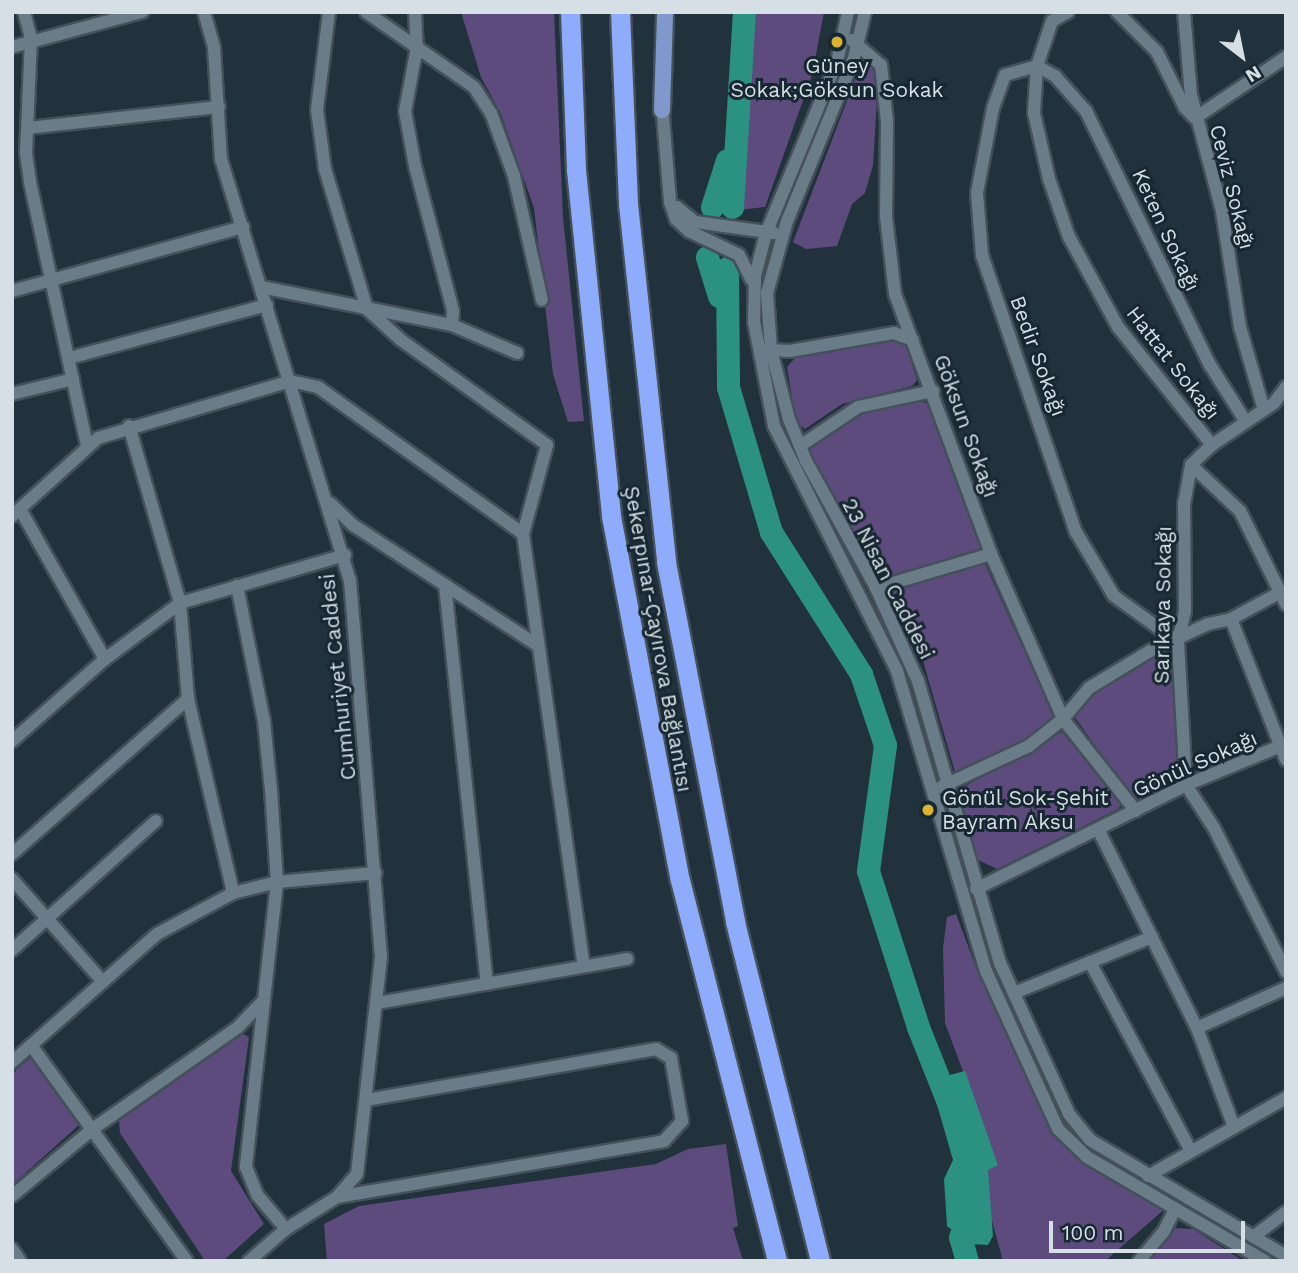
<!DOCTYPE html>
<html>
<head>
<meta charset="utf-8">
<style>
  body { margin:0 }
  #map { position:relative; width:1298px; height:1273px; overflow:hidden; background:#22323c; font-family:"Work Sans",sans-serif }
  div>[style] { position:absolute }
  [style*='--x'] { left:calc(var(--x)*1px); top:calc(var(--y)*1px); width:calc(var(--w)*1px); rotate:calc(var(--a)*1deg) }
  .green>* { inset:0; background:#5d4b7e }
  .water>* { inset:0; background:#2b9281 }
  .river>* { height:23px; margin:-11.5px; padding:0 11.5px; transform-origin:11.5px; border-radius:11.5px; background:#2b9281 }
  .roads { filter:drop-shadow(2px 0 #44505a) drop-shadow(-2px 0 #44505a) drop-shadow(0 2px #44505a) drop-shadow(0 -2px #44505a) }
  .minor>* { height:12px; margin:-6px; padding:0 6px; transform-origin:6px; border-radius:6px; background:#6b7c89 }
  .major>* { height:16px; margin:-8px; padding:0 8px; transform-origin:8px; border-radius:8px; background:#8198cd }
  .highway>* { height:19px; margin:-9.5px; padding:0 9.5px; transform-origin:9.5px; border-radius:9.5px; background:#8fabfb }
  .dots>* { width:19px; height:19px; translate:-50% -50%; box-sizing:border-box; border:4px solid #182832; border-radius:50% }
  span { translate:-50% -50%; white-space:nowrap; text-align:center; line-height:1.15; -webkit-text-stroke:6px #182832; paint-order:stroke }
  .poi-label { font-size:21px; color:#d6dfe6 }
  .left { translate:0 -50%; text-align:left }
  .street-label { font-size:21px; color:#d6dfe6 }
  .frame { position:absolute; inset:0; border:14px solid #d6dfe6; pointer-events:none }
  .north { position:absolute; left:1207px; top:21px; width:70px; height:70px; -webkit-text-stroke:5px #182832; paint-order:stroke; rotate:148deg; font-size:19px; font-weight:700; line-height:28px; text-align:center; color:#d6dfe6 }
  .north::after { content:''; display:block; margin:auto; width:24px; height:32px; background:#d6dfe6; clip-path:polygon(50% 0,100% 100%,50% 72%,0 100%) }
  .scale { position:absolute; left:1049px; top:1221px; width:196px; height:32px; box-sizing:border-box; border:4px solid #d6dfe6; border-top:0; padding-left:9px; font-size:21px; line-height:24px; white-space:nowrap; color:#d6dfe6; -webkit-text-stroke:5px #182832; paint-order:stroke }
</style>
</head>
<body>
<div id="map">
  <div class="green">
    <div style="clip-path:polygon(461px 12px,554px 12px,563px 217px,584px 421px,568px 422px,553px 374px,534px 208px,501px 114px,481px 77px)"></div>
    <div style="clip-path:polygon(750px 12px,824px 12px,812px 75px,765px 207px,740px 210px)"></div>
    <div style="clip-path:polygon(861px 64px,873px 67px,878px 82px,873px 165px,865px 193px,852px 204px,837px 246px,806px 249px,793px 242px)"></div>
    <div style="clip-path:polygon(894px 339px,905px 342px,917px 380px,912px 386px,842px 404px,805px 429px,796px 422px,787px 367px,795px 358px)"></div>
    <div style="clip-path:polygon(919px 400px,928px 404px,983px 551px,884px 583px,877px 581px,808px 451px,864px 410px)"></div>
    <div style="clip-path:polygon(985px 564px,1053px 715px,1053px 724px,1024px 744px,956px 775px,921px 654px,891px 596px,895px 590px)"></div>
    <div style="clip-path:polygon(1156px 653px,1171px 656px,1173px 663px,1177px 767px,1169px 789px,1148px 801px,1129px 793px,1074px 716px,1096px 689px)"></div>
    <div style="clip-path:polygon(1062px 732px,1121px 805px,1118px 809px,997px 869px,974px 858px,955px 792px)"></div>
    <div style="clip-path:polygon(956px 914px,979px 975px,1053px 1133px,1091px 1168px,1167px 1207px,1105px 1261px,1003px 1261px,989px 1210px,987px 1169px,998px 1165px,945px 1023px,943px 948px,947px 917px)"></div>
    <div style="clip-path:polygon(243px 1034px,249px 1037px,231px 1171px,264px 1224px,223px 1261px,205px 1261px,120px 1133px,119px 1121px)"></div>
    <div style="clip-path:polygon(30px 1058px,77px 1113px,79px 1125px,12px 1185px,12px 1074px)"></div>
    <div style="clip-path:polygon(726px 1144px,738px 1226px,733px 1228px,743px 1261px,327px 1261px,324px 1224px,359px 1206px,656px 1164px,688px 1149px)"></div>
    <div style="clip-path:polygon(1174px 1228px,1193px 1229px,1243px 1261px,1142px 1261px)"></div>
  </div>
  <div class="water">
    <div style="clip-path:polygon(965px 1071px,998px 1165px,988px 1170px,993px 1236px,988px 1245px,970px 1244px,947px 1226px,944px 1179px,953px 1160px,930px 1080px)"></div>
  </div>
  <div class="river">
    <div style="--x:712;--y:207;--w:49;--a:-72.3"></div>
    <div style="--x:732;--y:207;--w:195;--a:-86.5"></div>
    <div style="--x:707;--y:257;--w:41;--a:72.9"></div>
    <div style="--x:727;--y:268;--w:119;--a:89.5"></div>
    <div style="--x:728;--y:387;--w:151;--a:73.5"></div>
    <div style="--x:771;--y:532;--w:168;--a:57.6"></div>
    <div style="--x:861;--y:674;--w:75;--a:71.3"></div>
    <div style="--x:885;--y:745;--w:127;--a:97.7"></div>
    <div style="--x:868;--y:871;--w:164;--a:72.2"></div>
    <div style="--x:918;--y:1027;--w:84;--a:68.3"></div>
    <div style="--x:967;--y:1261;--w:25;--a:-106"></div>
    <div style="--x:960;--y:1237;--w:31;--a:-68"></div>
  </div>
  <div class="roads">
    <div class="minor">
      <div style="--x:24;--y:12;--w:28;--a:75"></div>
      <div style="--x:31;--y:39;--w:114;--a:92.5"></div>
      <div style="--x:26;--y:153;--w:29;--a:82"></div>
      <div style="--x:30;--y:182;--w:270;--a:77.8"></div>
      <div style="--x:204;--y:12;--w:37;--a:74"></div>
      <div style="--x:214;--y:48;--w:111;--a:86.4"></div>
      <div style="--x:221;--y:159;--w:440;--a:73"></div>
      <div style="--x:350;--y:580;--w:378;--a:85.3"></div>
      <div style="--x:381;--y:957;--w:218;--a:96.3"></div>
      <div style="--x:357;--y:1174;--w:30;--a:131"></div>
      <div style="--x:337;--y:1197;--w:60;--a:147.9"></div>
      <div style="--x:286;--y:1229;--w:49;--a:139.1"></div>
      <div style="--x:329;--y:12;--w:99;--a:97"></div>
      <div style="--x:317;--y:110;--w:60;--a:82.3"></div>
      <div style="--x:325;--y:169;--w:146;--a:73.3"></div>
      <div style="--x:367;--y:309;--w:46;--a:42.4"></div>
      <div style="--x:401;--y:340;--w:180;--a:35.7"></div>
      <div style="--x:547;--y:445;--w:92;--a:105.1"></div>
      <div style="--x:523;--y:534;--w:436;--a:82"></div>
      <div style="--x:366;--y:12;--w:131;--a:34.8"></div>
      <div style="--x:474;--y:87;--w:31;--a:57"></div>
      <div style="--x:491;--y:113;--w:67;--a:69.9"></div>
      <div style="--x:514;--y:176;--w:127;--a:77.3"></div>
      <div style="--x:415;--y:12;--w:35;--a:87"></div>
      <div style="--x:417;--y:47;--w:65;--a:100.6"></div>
      <div style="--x:405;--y:111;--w:56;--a:79.7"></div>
      <div style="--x:415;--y:166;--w:150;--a:75.3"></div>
      <div style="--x:453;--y:311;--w:14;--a:94"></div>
      <div style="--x:848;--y:12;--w:51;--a:102.4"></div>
      <div style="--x:837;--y:62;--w:185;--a:112.5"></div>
      <div style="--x:766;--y:233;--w:44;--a:104.3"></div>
      <div style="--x:755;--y:276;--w:46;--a:91.2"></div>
      <div style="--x:754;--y:322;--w:106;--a:79.1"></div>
      <div style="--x:774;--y:426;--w:274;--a:63.3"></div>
      <div style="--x:897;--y:671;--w:313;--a:73.5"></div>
      <div style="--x:986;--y:971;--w:174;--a:65.5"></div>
      <div style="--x:1058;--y:1129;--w:40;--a:44"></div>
      <div style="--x:1087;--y:1157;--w:206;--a:30.3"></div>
      <div style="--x:865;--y:12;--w:47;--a:103.4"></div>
      <div style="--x:854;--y:58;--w:176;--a:112.3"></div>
      <div style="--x:787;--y:221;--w:75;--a:105.5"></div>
      <div style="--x:767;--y:293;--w:57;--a:86"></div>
      <div style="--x:771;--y:350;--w:71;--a:75.4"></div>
      <div style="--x:789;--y:419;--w:45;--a:68"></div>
      <div style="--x:806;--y:461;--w:145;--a:61.1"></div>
      <div style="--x:876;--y:588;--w:102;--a:65.7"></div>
      <div style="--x:918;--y:681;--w:294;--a:73.8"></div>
      <div style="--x:1000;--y:963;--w:166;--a:65.4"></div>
      <div style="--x:1069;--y:1114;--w:33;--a:51"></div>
      <div style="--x:1090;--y:1140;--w:228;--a:30.6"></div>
      <div style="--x:1068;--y:12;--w:18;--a:151"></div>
      <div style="--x:1052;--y:21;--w:47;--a:108.4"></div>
      <div style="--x:1037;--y:66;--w:47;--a:93.7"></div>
      <div style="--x:1034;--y:113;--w:68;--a:77.2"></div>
      <div style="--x:1049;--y:179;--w:61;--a:71"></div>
      <div style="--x:1069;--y:237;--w:102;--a:61.4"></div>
      <div style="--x:1118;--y:327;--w:151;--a:51.5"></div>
      <div style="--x:1117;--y:12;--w:57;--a:45"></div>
      <div style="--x:1157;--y:52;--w:63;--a:63.4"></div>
      <div style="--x:1185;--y:108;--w:14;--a:45"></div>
      <div style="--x:1195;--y:118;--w:110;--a:-33.8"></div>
      <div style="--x:1184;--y:12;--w:83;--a:85.2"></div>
      <div style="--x:1191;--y:95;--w:120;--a:75"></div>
      <div style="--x:1222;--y:211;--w:117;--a:81.2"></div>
      <div style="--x:1240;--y:327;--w:86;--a:73.9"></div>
      <div style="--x:852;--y:40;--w:38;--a:41"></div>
      <div style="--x:881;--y:65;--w:57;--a:84"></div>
      <div style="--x:887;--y:122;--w:95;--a:90.6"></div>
      <div style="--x:886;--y:217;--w:78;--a:83.3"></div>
      <div style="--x:895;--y:294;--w:277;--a:69.7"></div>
      <div style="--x:991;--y:554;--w:180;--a:66.4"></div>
      <div style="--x:1063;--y:719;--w:117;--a:51.6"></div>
      <div style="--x:12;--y:47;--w:135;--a:-15.1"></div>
      <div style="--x:1037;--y:66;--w:33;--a:164"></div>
      <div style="--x:1005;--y:75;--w:35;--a:110"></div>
      <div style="--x:993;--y:108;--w:86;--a:100.7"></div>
      <div style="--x:977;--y:193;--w:62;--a:85.4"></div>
      <div style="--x:982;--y:255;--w:293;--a:71.3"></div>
      <div style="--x:1076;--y:532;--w:74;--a:59.3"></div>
      <div style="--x:1114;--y:596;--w:79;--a:35.7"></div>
      <div style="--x:1037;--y:66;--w:21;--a:29"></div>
      <div style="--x:1055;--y:76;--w:47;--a:48.5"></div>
      <div style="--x:1086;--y:111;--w:283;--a:64"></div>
      <div style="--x:1210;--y:365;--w:67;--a:57.7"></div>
      <div style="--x:662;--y:104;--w:98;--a:85.3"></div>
      <div style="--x:670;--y:202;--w:18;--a:71"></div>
      <div style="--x:676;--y:219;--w:18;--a:43"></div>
      <div style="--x:689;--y:231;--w:55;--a:25.6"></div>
      <div style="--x:739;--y:255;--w:28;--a:63"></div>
      <div style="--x:28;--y:128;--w:192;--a:-6.3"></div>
      <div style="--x:677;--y:207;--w:23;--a:40"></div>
      <div style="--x:695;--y:222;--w:80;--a:7.9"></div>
      <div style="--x:261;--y:287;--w:195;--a:11.3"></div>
      <div style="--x:452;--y:325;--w:71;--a:23.3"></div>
      <div style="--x:12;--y:291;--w:240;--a:-15.5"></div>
      <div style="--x:771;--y:350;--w:19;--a:3"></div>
      <div style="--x:790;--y:351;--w:106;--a:-9.8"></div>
      <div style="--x:894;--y:333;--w:20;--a:20"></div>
      <div style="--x:69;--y:358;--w:205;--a:-15"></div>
      <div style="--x:12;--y:394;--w:63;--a:-13.8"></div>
      <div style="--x:129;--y:426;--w:184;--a:73.9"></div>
      <div style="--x:180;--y:603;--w:96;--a:85.2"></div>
      <div style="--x:188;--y:699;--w:199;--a:76.9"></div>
      <div style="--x:800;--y:446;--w:70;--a:-33.9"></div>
      <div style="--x:858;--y:407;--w:77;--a:-12"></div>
      <div style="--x:1191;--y:465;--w:39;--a:100"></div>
      <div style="--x:1184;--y:503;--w:108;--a:89.5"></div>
      <div style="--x:1185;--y:611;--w:32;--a:103"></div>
      <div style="--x:1178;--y:642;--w:143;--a:86.8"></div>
      <div style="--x:1186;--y:785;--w:51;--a:56.9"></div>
      <div style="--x:1214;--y:828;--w:161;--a:63.4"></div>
      <div style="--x:1191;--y:465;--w:67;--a:43.2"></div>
      <div style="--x:1240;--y:511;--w:104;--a:63.7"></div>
      <div style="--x:1191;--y:465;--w:29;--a:-44"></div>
      <div style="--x:1212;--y:445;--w:75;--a:-34.1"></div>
      <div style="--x:1274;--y:403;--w:20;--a:-53"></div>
      <div style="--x:330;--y:503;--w:32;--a:44"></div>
      <div style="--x:353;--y:525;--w:220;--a:33.1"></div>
      <div style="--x:20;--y:509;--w:172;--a:60.5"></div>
      <div style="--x:12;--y:516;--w:116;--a:-42.2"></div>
      <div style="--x:98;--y:438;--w:200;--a:-16.5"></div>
      <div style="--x:290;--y:381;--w:29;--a:12"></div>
      <div style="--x:318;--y:387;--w:252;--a:35.6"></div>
      <div style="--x:445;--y:585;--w:401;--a:84"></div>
      <div style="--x:876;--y:588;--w:120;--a:-16.5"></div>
      <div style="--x:1231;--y:619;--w:151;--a:68.7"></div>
      <div style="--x:12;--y:741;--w:124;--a:-41.4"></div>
      <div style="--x:105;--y:659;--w:94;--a:-36.7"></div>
      <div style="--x:180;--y:603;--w:172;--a:-16.2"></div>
      <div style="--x:941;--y:787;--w:97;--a:-25"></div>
      <div style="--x:1029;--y:746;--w:43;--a:-38.5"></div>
      <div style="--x:1063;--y:719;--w:40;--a:-50"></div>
      <div style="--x:1089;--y:688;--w:71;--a:-31.2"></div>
      <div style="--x:1150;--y:651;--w:64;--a:-25"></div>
      <div style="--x:1208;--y:624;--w:24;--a:-12"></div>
      <div style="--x:1231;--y:619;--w:55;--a:-28.4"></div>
      <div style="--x:1099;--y:831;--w:220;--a:63.6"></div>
      <div style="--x:1197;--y:1028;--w:106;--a:69.5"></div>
      <div style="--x:12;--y:854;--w:235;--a:-41.4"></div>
      <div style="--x:12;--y:879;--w:137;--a:48.5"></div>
      <div style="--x:976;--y:889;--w:234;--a:-26.3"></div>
      <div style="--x:1186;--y:785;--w:100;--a:-22.4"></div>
      <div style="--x:12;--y:950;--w:193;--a:-41.9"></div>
      <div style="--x:1090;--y:962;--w:214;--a:61.9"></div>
      <div style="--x:1014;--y:993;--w:149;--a:-22.1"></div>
      <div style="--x:264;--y:1000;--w:168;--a:96.2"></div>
      <div style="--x:246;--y:1167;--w:31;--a:68"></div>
      <div style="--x:258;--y:1196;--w:43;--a:49.7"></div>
      <div style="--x:377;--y:1003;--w:254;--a:-10"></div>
      <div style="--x:1197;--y:1028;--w:98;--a:-24.2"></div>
      <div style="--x:31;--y:1045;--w:266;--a:54.2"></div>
      <div style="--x:12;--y:1062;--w:193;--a:-41.4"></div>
      <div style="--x:157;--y:934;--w:86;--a:-28.3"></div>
      <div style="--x:233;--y:893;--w:45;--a:-14"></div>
      <div style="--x:277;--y:882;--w:99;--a:-5.2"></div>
      <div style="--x:1148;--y:1176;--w:159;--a:-29.5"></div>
      <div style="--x:12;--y:1196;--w:107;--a:-39.7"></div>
      <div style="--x:94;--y:1128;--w:176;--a:-35"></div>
      <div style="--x:238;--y:1027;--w:37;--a:-46"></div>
      <div style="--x:264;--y:1000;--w:119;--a:-83.7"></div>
      <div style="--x:277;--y:882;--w:92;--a:-93.7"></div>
      <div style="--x:271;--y:790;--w:69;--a:-95.8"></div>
      <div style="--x:264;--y:721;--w:138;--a:-101.3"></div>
      <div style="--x:337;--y:1197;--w:332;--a:-9.7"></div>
      <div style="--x:664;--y:1141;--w:27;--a:-48"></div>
      <div style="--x:682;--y:1121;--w:64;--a:-99.9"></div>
      <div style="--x:671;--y:1058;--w:17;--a:-149"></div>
      <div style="--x:656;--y:1049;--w:292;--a:170"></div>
      <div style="--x:1253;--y:1237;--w:41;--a:-37.1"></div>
      <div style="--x:12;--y:1249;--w:14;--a:56"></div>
      <div style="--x:1139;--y:1261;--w:39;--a:-50"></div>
      <div style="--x:1164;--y:1231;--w:25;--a:-63"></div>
    </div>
    <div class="major">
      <div style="--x:662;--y:110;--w:98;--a:-88.2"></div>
    </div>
    <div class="highway">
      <div style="--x:570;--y:12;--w:158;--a:87.8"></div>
      <div style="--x:576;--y:170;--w:348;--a:84.2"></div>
      <div style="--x:611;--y:516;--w:370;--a:79.3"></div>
      <div style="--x:680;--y:880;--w:393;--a:75.7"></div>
      <div style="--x:620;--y:12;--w:192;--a:87.6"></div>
      <div style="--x:628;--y:204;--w:360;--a:83.9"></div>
      <div style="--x:666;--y:562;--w:367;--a:79.1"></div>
      <div style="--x:735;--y:922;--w:349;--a:75.9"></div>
    </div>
  </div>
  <div class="dots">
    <div style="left:837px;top:42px;background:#dcb233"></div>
    <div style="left:928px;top:810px;background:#dcb233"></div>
  </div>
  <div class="poi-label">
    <span style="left:837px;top:78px">Güney<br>Sokak;Göksun Sokak</span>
    <span class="left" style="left:942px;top:810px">Gönül Sok-Şehit<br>Bayram Aksu</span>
  </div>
  <div class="street-label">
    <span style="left:1232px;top:187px;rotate:76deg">Ceviz Sokağı</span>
    <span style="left:1166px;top:230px;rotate:65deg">Keten Sokağı</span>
    <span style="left:1038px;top:356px;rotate:70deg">Bedir Sokağı</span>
    <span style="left:1173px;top:363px;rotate:52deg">Hattat Sokağı</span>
    <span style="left:966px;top:426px;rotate:70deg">Göksun Sokağı</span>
    <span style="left:888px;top:579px;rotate:63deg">23 Nisan Caddesi</span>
    <span style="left:1163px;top:605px;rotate:-89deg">Sarıkaya Sokağı</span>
    <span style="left:658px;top:639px;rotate:80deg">Şekerpınar-Çayırova Bağlantısı</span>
    <span style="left:338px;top:677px;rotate:-96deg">Cumhuriyet Caddesi</span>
    <span style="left:1195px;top:764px;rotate:-24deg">Gönül Sokağı</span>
  </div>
  <div class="frame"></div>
  <div class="north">N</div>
  <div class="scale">100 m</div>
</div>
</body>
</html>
